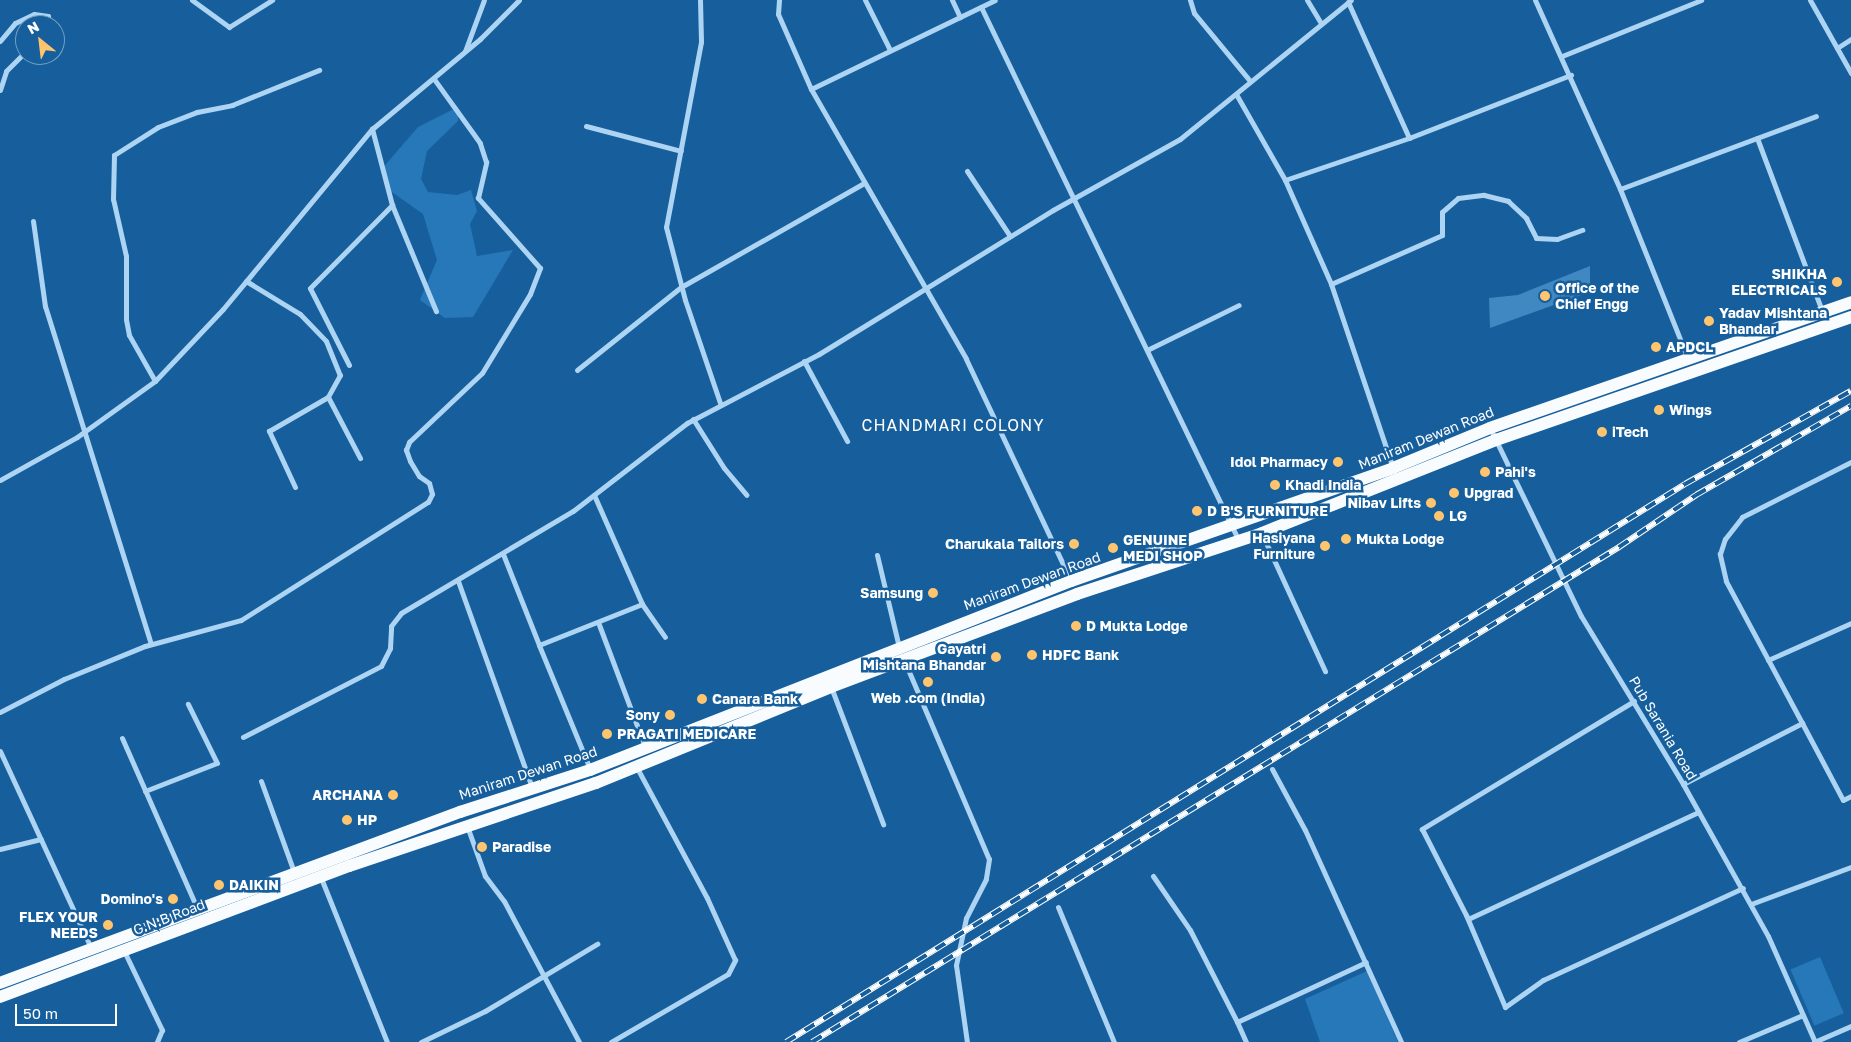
<!DOCTYPE html>
<html>
<head>
<meta charset="utf-8">
<style>
  body { margin:0 }
  #map { position:relative; width:1851px; height:1042px; overflow:hidden; background:#165f9c; font-family:"Golos Text",sans-serif }
  div>[style] { position:absolute }
  [style*='--x'] { left:calc(var(--x)*1px); top:calc(var(--y)*1px); width:calc(var(--w)*1px); rotate:calc(var(--a)*1deg) }
  .green>* { inset:0; background:#2678b9; transform-origin:0 0 }
  .building>* { inset:0; background:#3f88c2 }
  .minor>* { height:5px; margin:-2.5px; padding:0 2.5px; transform-origin:2.5px; border-radius:2.5px; background:#add4f3 }
  .primary>* { height:12px; margin:-6px; padding:0 6px; transform-origin:6px; border-radius:6px; background:#f8fcff }
  .rail>* { height:5.5px; margin-top:-2.75px; transform-origin:0; background:repeating-linear-gradient(90deg,#165f9c 0 11px,#fff 0 22px); box-sizing:border-box; border-block:1px solid #fff }
  .dots>* { width:14px; height:14px; translate:-50% -50%; box-sizing:border-box; border:2px solid #165f9c; border-radius:50% }
  span { translate:-50% -50%; white-space:nowrap; text-align:center; line-height:1.15; -webkit-text-stroke:5px #165f9c; paint-order:stroke }
  .poi-label { font-size:14px; color:#fff; font-weight:700 }
  .right { translate:-100% -50%; text-align:right }
  .left { translate:0 -50%; text-align:left }
  .street-label { font-size:14px; color:#fff }
  .quarter-label { font-size:16px; color:#fff; letter-spacing:1px }
  .north { position:absolute; left:15px; top:15px; width:50px; height:50px; box-sizing:border-box; background:#165f9c; border:1px solid #739fc4; border-radius:50%; rotate:331deg; font-size:14px; font-weight:700; line-height:20px; text-align:center; color:#fff }
  .north::after { content:''; display:block; margin:auto; width:18px; height:22px; background:#ffc56e; clip-path:polygon(50% 0,100% 100%,50% 72%,0 100%) }
  .scale { position:absolute; left:15px; top:1004px; width:102px; height:22px; box-sizing:border-box; border:2px solid #fff; border-top:0; padding-left:6px; font-size:15px; line-height:18px; white-space:nowrap; color:#fff; -webkit-text-stroke:4px #165f9c; paint-order:stroke }
</style>
</head>
<body>
<div id="map">
  <div class="green">
    <div style="clip-path:polygon(458px 107px,458px 121px,427px 151px,421px 179px,428px 192px,457px 195px,471px 190px,477px 211px,470px 224px,477px 256px,513px 250px,473px 317px,445px 318px,420px 300px,437px 260px,423px 214px,389px 190px,381px 170px,418px 127px)"></div>
    <div style="left:1820px;top:957px;width:61px;height:32px;rotate:67deg"></div>
    <div style="clip-path:polygon(1367px 971px,1398px 1042px,1320px 1042px,1305px 999px)"></div>
  </div>
  <div class="building">
    <div style="clip-path:polygon(1590px 266px,1590px 292px,1490px 328px,1489px 298px,1518px 295px)"></div>
  </div>
  <div class="minor">
    <div style="--x:192;--y:0;--w:46;--a:36.1"></div>
    <div style="--x:229;--y:27;--w:51;--a:-32.1"></div>
    <div style="--x:700;--y:0;--w:42;--a:88.6"></div>
    <div style="--x:701;--y:42;--w:188;--a:100.7"></div>
    <div style="--x:666;--y:227;--w:75;--a:75.4"></div>
    <div style="--x:685;--y:300;--w:109;--a:71.2"></div>
    <div style="--x:779;--y:0;--w:14;--a:94"></div>
    <div style="--x:778;--y:14;--w:82;--a:66.3"></div>
    <div style="--x:811;--y:89;--w:311;--a:60.1"></div>
    <div style="--x:966;--y:359;--w:246;--a:64.7"></div>
    <div style="--x:865;--y:0;--w:54;--a:63.4"></div>
    <div style="--x:952;--y:0;--w:19;--a:65"></div>
    <div style="--x:1190;--y:0;--w:14;--a:73"></div>
    <div style="--x:1194;--y:13;--w:88;--a:50.5"></div>
    <div style="--x:1307;--y:0;--w:26;--a:59"></div>
    <div style="--x:1535;--y:0;--w:207;--a:65.8"></div>
    <div style="--x:1620;--y:189;--w:183;--a:68.2"></div>
    <div style="--x:1810;--y:0;--w:84;--a:60.7"></div>
    <div style="--x:1348;--y:2;--w:149;--a:65.8"></div>
    <div style="--x:1409;--y:138;--w:131;--a:161.3"></div>
    <div style="--x:1285;--y:180;--w:114;--a:66.1"></div>
    <div style="--x:1331;--y:284;--w:194;--a:71.4"></div>
    <div style="--x:981;--y:7;--w:591;--a:64.22"></div>
    <div style="--x:0;--y:41;--w:23;--a:-50"></div>
    <div style="--x:15;--y:23;--w:21;--a:-25"></div>
    <div style="--x:34;--y:14;--w:14;--a:8"></div>
    <div style="--x:48;--y:16;--w:9;--a:84"></div>
    <div style="--x:1837;--y:48;--w:17;--a:-33"></div>
    <div style="--x:465;--y:51;--w:54;--a:-69.6"></div>
    <div style="--x:1562;--y:56;--w:150;--a:-21.9"></div>
    <div style="--x:811;--y:89;--w:204;--a:-25.8"></div>
    <div style="--x:0;--y:90;--w:20;--a:-72"></div>
    <div style="--x:6;--y:71;--w:27;--a:-45"></div>
    <div style="--x:1236;--y:94;--w:99;--a:60.3"></div>
    <div style="--x:586;--y:126;--w:98;--a:14.7"></div>
    <div style="--x:1409;--y:138;--w:174;--a:-21.3"></div>
    <div style="--x:1757;--y:138;--w:185;--a:69.4"></div>
    <div style="--x:967;--y:171;--w:78;--a:56.5"></div>
    <div style="--x:1620;--y:189;--w:209;--a:-20.4"></div>
    <div style="--x:392;--y:205;--w:115;--a:67.5"></div>
    <div style="--x:33;--y:221;--w:86;--a:82"></div>
    <div style="--x:45;--y:306;--w:354;--a:72.6"></div>
    <div style="--x:246;--y:281;--w:63;--a:31.4"></div>
    <div style="--x:300;--y:314;--w:37;--a:46"></div>
    <div style="--x:326;--y:341;--w:37;--a:68"></div>
    <div style="--x:340;--y:375;--w:25;--a:119"></div>
    <div style="--x:328;--y:397;--w:69;--a:62.3"></div>
    <div style="--x:1331;--y:284;--w:121;--a:-23.8"></div>
    <div style="--x:1442;--y:235;--w:23;--a:-90"></div>
    <div style="--x:1442;--y:212;--w:21;--a:-41"></div>
    <div style="--x:1458;--y:198;--w:26;--a:-7"></div>
    <div style="--x:1484;--y:195;--w:25;--a:14"></div>
    <div style="--x:1508;--y:201;--w:25;--a:43"></div>
    <div style="--x:1526;--y:218;--w:22;--a:63"></div>
    <div style="--x:1536;--y:238;--w:21;--a:3"></div>
    <div style="--x:1557;--y:239;--w:27;--a:-20"></div>
    <div style="--x:1147;--y:350;--w:102;--a:-26.1"></div>
    <div style="--x:804;--y:361;--w:91;--a:61.7"></div>
    <div style="--x:349;--y:365;--w:86;--a:-116.9"></div>
    <div style="--x:310;--y:288;--w:117;--a:-45.3"></div>
    <div style="--x:392;--y:205;--w:79;--a:-104.7"></div>
    <div style="--x:577;--y:370;--w:133;--a:-38.6"></div>
    <div style="--x:681;--y:287;--w:210;--a:-29.6"></div>
    <div style="--x:155;--y:381;--w:53;--a:-119.5"></div>
    <div style="--x:129;--y:335;--w:16;--a:-101"></div>
    <div style="--x:126;--y:319;--w:63;--a:-90"></div>
    <div style="--x:126;--y:256;--w:58;--a:-102.8"></div>
    <div style="--x:113;--y:199;--w:44;--a:-88.7"></div>
    <div style="--x:114;--y:155;--w:52;--a:-32.5"></div>
    <div style="--x:158;--y:127;--w:42;--a:-21"></div>
    <div style="--x:197;--y:112;--w:36;--a:-11"></div>
    <div style="--x:232;--y:105;--w:94;--a:-21.9"></div>
    <div style="--x:693;--y:419;--w:58;--a:57.7"></div>
    <div style="--x:724;--y:468;--w:35;--a:50"></div>
    <div style="--x:1490;--y:428;--w:209;--a:64.2"></div>
    <div style="--x:1581;--y:616;--w:197;--a:58.7"></div>
    <div style="--x:1683;--y:784;--w:174;--a:60.8"></div>
    <div style="--x:1768;--y:936;--w:116;--a:66.1"></div>
    <div style="--x:0;--y:480;--w:88;--a:-29.2"></div>
    <div style="--x:77;--y:437;--w:96;--a:-35.7"></div>
    <div style="--x:155;--y:381;--w:99;--a:-46.6"></div>
    <div style="--x:223;--y:309;--w:234;--a:-50.4"></div>
    <div style="--x:372;--y:129;--w:141;--a:-39.8"></div>
    <div style="--x:480;--y:39;--w:55;--a:-45"></div>
    <div style="--x:295;--y:487;--w:62;--a:-114.9"></div>
    <div style="--x:269;--y:431;--w:68;--a:-30"></div>
    <div style="--x:594;--y:495;--w:119;--a:66.2"></div>
    <div style="--x:642;--y:604;--w:40;--a:55.1"></div>
    <div style="--x:1262;--y:534;--w:151;--a:65.3"></div>
    <div style="--x:503;--y:554;--w:98;--a:68.4"></div>
    <div style="--x:877;--y:555;--w:95;--a:76.6"></div>
    <div style="--x:458;--y:581;--w:220;--a:70.3"></div>
    <div style="--x:598;--y:622;--w:134;--a:69.4"></div>
    <div style="--x:904;--y:660;--w:216;--a:66.9"></div>
    <div style="--x:989;--y:859;--w:20;--a:99"></div>
    <div style="--x:986;--y:879;--w:44;--a:117.1"></div>
    <div style="--x:966;--y:918;--w:48;--a:102"></div>
    <div style="--x:956;--y:965;--w:78;--a:81.9"></div>
    <div style="--x:1768;--y:660;--w:91;--a:-24"></div>
    <div style="--x:831;--y:687;--w:147;--a:69.2"></div>
    <div style="--x:1634;--y:701;--w:248;--a:148.9"></div>
    <div style="--x:1422;--y:829;--w:97;--a:62.9"></div>
    <div style="--x:1466;--y:915;--w:100;--a:67"></div>
    <div style="--x:1505;--y:1007;--w:47;--a:-35.4"></div>
    <div style="--x:1543;--y:980;--w:220;--a:-24.7"></div>
    <div style="--x:0;--y:712;--w:72;--a:-27.3"></div>
    <div style="--x:64;--y:679;--w:87;--a:-22.2"></div>
    <div style="--x:145;--y:646;--w:99;--a:-15.2"></div>
    <div style="--x:241;--y:620;--w:221;--a:-32.3"></div>
    <div style="--x:428;--y:502;--w:9;--a:-63"></div>
    <div style="--x:432;--y:494;--w:11;--a:-105"></div>
    <div style="--x:429;--y:483;--w:12;--a:-145"></div>
    <div style="--x:419;--y:476;--w:17;--a:-121"></div>
    <div style="--x:410;--y:461;--w:12;--a:-110"></div>
    <div style="--x:406;--y:450;--w:9;--a:-69"></div>
    <div style="--x:409;--y:442;--w:100;--a:-43.4"></div>
    <div style="--x:482;--y:373;--w:92;--a:-58.7"></div>
    <div style="--x:530;--y:294;--w:28;--a:-69"></div>
    <div style="--x:540;--y:268;--w:94;--a:-131.5"></div>
    <div style="--x:478;--y:198;--w:37;--a:-77"></div>
    <div style="--x:486;--y:162;--w:20;--a:-108"></div>
    <div style="--x:480;--y:143;--w:79;--a:-125.7"></div>
    <div style="--x:1802;--y:723;--w:87;--a:62"></div>
    <div style="--x:1843;--y:800;--w:9;--a:-27"></div>
    <div style="--x:243;--y:737;--w:155;--a:-27.2"></div>
    <div style="--x:381;--y:666;--w:20;--a:-63"></div>
    <div style="--x:390;--y:648;--w:22;--a:-87"></div>
    <div style="--x:391;--y:626;--w:16;--a:-52"></div>
    <div style="--x:401;--y:613;--w:200;--a:-30.7"></div>
    <div style="--x:573;--y:511;--w:144;--a:-37.7"></div>
    <div style="--x:687;--y:423;--w:149;--a:-27.6"></div>
    <div style="--x:819;--y:354;--w:275;--a:-31.6"></div>
    <div style="--x:1053;--y:210;--w:145;--a:-29.2"></div>
    <div style="--x:1180;--y:139;--w:220;--a:-39.1"></div>
    <div style="--x:122;--y:738;--w:186;--a:66.2"></div>
    <div style="--x:0;--y:751;--w:217;--a:65.2"></div>
    <div style="--x:590;--y:769;--w:134;--a:-112.4"></div>
    <div style="--x:539;--y:645;--w:111;--a:-21.7"></div>
    <div style="--x:1272;--y:769;--w:69;--a:61.6"></div>
    <div style="--x:1305;--y:830;--w:233;--a:65.6"></div>
    <div style="--x:261;--y:781;--w:97;--a:70.1"></div>
    <div style="--x:1683;--y:784;--w:134;--a:-27.1"></div>
    <div style="--x:1802;--y:723;--w:161;--a:-118.2"></div>
    <div style="--x:1726;--y:581;--w:28;--a:-103"></div>
    <div style="--x:1720;--y:554;--w:16;--a:-72"></div>
    <div style="--x:1725;--y:539;--w:28;--a:-52"></div>
    <div style="--x:1742;--y:517;--w:122;--a:-26.8"></div>
    <div style="--x:145;--y:791;--w:77;--a:-21.3"></div>
    <div style="--x:217;--y:763;--w:66;--a:-116.2"></div>
    <div style="--x:467;--y:826;--w:53;--a:70.2"></div>
    <div style="--x:485;--y:876;--w:31;--a:53"></div>
    <div style="--x:504;--y:901;--w:160;--a:62"></div>
    <div style="--x:0;--y:849;--w:42;--a:-13.7"></div>
    <div style="--x:1153;--y:876;--w:65;--a:55.6"></div>
    <div style="--x:1190;--y:930;--w:103;--a:62.9"></div>
    <div style="--x:321;--y:878;--w:177;--a:68.1"></div>
    <div style="--x:1751;--y:904;--w:107;--a:-20.3"></div>
    <div style="--x:1058;--y:907;--w:146;--a:67.5"></div>
    <div style="--x:1468;--y:919;--w:254;--a:-24.9"></div>
    <div style="--x:124;--y:951;--w:88;--a:64.3"></div>
    <div style="--x:162;--y:1030;--w:13;--a:113"></div>
    <div style="--x:421;--y:1042;--w:71;--a:-25.8"></div>
    <div style="--x:485;--y:1011;--w:131;--a:-30.9"></div>
    <div style="--x:611;--y:1042;--w:135;--a:-30.2"></div>
    <div style="--x:728;--y:974;--w:16;--a:-63"></div>
    <div style="--x:735;--y:960;--w:68;--a:-114.3"></div>
    <div style="--x:707;--y:898;--w:148;--a:-118.3"></div>
    <div style="--x:1246;--y:1042;--w:22;--a:-114"></div>
    <div style="--x:1237;--y:1022;--w:142;--a:-24.9"></div>
    <div style="--x:1739;--y:1042;--w:69;--a:-22.9"></div>
    <div style="--x:1814;--y:1042;--w:40;--a:-23.4"></div>
  </div>
  <div class="primary">
    <div style="--x:0;--y:983;--w:491;--a:-20.4"></div>
    <div style="--x:460;--y:812;--w:137;--a:-17.9"></div>
    <div style="--x:590;--y:770;--w:517;--a:-21.45"></div>
    <div style="--x:1071;--y:581;--w:341;--a:-19.3"></div>
    <div style="--x:1393;--y:468;--w:105;--a:-22.4"></div>
    <div style="--x:1490;--y:428;--w:382;--a:-19.2"></div>
    <div style="--x:0;--y:997;--w:373;--a:-20.6"></div>
    <div style="--x:349;--y:866;--w:261;--a:-18.6"></div>
    <div style="--x:596;--y:783;--w:254;--a:-22.2"></div>
    <div style="--x:831;--y:687;--w:263;--a:-20.7"></div>
    <div style="--x:1077;--y:594;--w:195;--a:-18.2"></div>
    <div style="--x:1262;--y:533;--w:252;--a:-21.7"></div>
    <div style="--x:1496;--y:440;--w:376;--a:-19.1"></div>
  </div>
  <div class="rail">
    <div style="--x:786;--y:1042;--w:1058;--a:-31.83"></div>
    <div style="--x:1685;--y:484;--w:190;--a:-29.3"></div>
    <div style="--x:812;--y:1042;--w:947;--a:-31.52"></div>
    <div style="--x:1619;--y:547;--w:93;--a:-34"></div>
    <div style="--x:1696;--y:495;--w:179;--a:-29.9"></div>
  </div>
  <div class="dots">
    <div style="left:1837px;top:282px;background:#ffc56e"></div>
    <div style="left:1545px;top:296px;background:#ffc56e"></div>
    <div style="left:1709px;top:321px;background:#ffc56e"></div>
    <div style="left:1656px;top:347px;background:#ffc56e"></div>
    <div style="left:1659px;top:410px;background:#ffc56e"></div>
    <div style="left:1602px;top:432px;background:#ffc56e"></div>
    <div style="left:1338px;top:462px;background:#ffc56e"></div>
    <div style="left:1485px;top:472px;background:#ffc56e"></div>
    <div style="left:1275px;top:485px;background:#ffc56e"></div>
    <div style="left:1454px;top:493px;background:#ffc56e"></div>
    <div style="left:1431px;top:503px;background:#ffc56e"></div>
    <div style="left:1197px;top:511px;background:#ffc56e"></div>
    <div style="left:1439px;top:516px;background:#ffc56e"></div>
    <div style="left:1346px;top:539px;background:#ffc56e"></div>
    <div style="left:1074px;top:544px;background:#ffc56e"></div>
    <div style="left:1325px;top:546px;background:#ffc56e"></div>
    <div style="left:1113px;top:548px;background:#ffc56e"></div>
    <div style="left:933px;top:593px;background:#ffc56e"></div>
    <div style="left:1076px;top:626px;background:#ffc56e"></div>
    <div style="left:1032px;top:655px;background:#ffc56e"></div>
    <div style="left:996px;top:657px;background:#ffc56e"></div>
    <div style="left:928px;top:682px;background:#ffc56e"></div>
    <div style="left:702px;top:699px;background:#ffc56e"></div>
    <div style="left:670px;top:715px;background:#ffc56e"></div>
    <div style="left:607px;top:734px;background:#ffc56e"></div>
    <div style="left:393px;top:795px;background:#ffc56e"></div>
    <div style="left:347px;top:820px;background:#ffc56e"></div>
    <div style="left:482px;top:847px;background:#ffc56e"></div>
    <div style="left:219px;top:885px;background:#ffc56e"></div>
    <div style="left:173px;top:899px;background:#ffc56e"></div>
    <div style="left:108px;top:925px;background:#ffc56e"></div>
  </div>
  <div class="poi-label">
    <span class="right" style="left:1827px;top:282px">SHIKHA<br>ELECTRICALS</span>
    <span class="left" style="left:1555px;top:296px">Office of the<br>Chief Engg</span>
    <span class="left" style="left:1719px;top:321px">Yadav Mishtana<br>Bhandar</span>
    <span class="left" style="left:1666px;top:347px">APDCL</span>
    <span class="left" style="left:1669px;top:410px">Wings</span>
    <span class="left" style="left:1612px;top:432px">iTech</span>
    <span class="right" style="left:1328px;top:462px">Idol Pharmacy</span>
    <span class="left" style="left:1495px;top:472px">Pahi's</span>
    <span class="left" style="left:1285px;top:485px">Khadi India</span>
    <span class="left" style="left:1464px;top:493px">Upgrad</span>
    <span class="right" style="left:1421px;top:503px">Nibav Lifts</span>
    <span class="left" style="left:1207px;top:511px">D B'S FURNITURE</span>
    <span class="left" style="left:1449px;top:516px">LG</span>
    <span class="right" style="left:1315px;top:546px">Hasiyana<br>Furniture</span>
    <span class="left" style="left:1356px;top:539px">Mukta Lodge</span>
    <span class="left" style="left:1123px;top:548px">GENUINE<br>MEDI SHOP</span>
    <span class="right" style="left:1064px;top:544px">Charukala Tailors</span>
    <span class="right" style="left:923px;top:593px">Samsung</span>
    <span class="left" style="left:1086px;top:626px">D Mukta Lodge</span>
    <span class="right" style="left:986px;top:657px">Gayatri<br>Mishtana Bhandar</span>
    <span class="left" style="left:1042px;top:655px">HDFC Bank</span>
    <span style="left:928px;top:698px">Web .com (India)</span>
    <span class="left" style="left:712px;top:699px">Canara Bank</span>
    <span class="right" style="left:660px;top:715px">Sony</span>
    <span class="left" style="left:617px;top:734px">PRAGATI MEDICARE</span>
    <span class="right" style="left:383px;top:795px">ARCHANA</span>
    <span class="left" style="left:357px;top:820px">HP</span>
    <span class="left" style="left:492px;top:847px">Paradise</span>
    <span class="left" style="left:229px;top:885px">DAIKIN</span>
    <span class="right" style="left:163px;top:899px">Domino's</span>
    <span class="right" style="left:98px;top:925px">FLEX YOUR<br>NEEDS</span>
  </div>
  <div class="street-label">
    <span style="left:1426px;top:438px;rotate:-22deg">Maniram Dewan Road</span>
    <span style="left:1032px;top:581px;rotate:-20deg">Maniram Dewan Road</span>
    <span style="left:1663px;top:728px;rotate:59deg">Pub Sarania Road</span>
    <span style="left:528px;top:773px;rotate:-18deg">Maniram Dewan Road</span>
    <span style="left:169px;top:917px;rotate:-21deg">G.N.B Road</span>
  </div>
  <div class="quarter-label">
    <span style="left:953px;top:425px">CHANDMARI COLONY</span>
  </div>
  <div class="north">N</div>
  <div class="scale">50 m</div>
</div>
</body>
</html>
